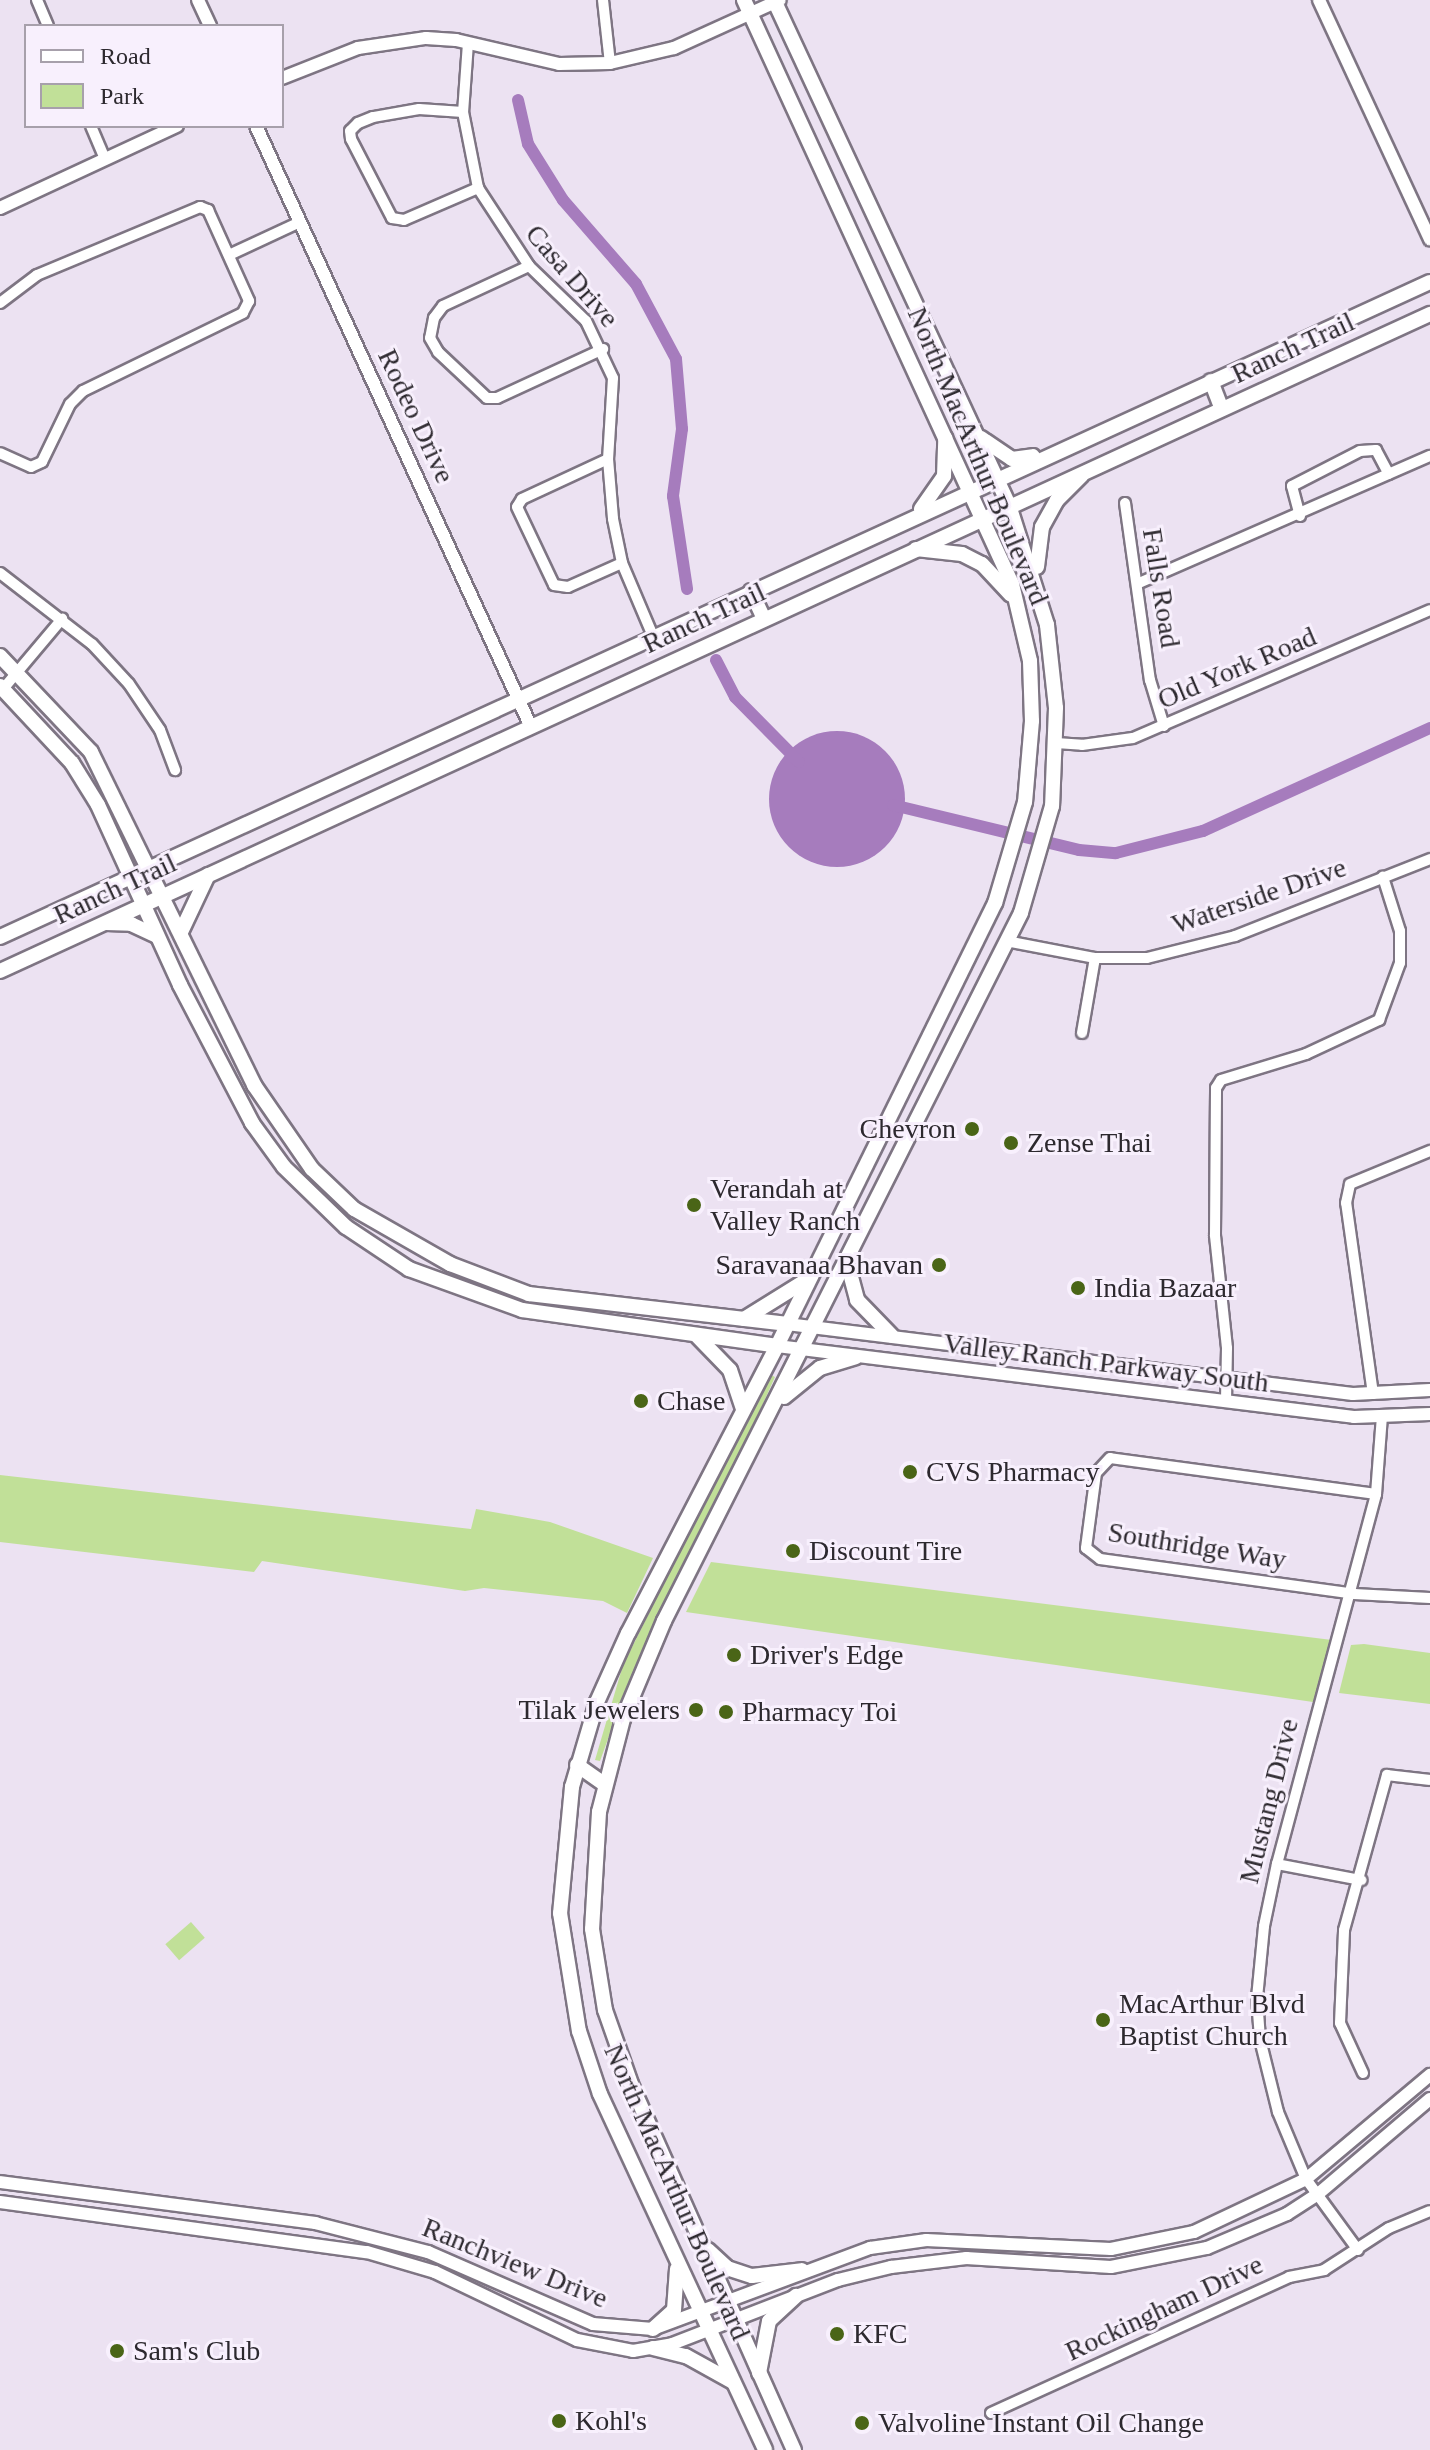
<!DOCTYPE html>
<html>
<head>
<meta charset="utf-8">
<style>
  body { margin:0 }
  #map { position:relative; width:1430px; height:2450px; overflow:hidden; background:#ece2f2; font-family:Georgia,serif }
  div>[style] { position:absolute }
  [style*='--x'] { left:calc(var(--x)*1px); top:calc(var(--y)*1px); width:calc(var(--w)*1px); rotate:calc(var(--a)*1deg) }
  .green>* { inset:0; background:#c1e098; transform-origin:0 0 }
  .water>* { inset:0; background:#a67cbd }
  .round { border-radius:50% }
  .canal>* { height:12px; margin:-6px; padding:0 6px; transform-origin:6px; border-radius:6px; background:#a67cbd }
  .roads { filter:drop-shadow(2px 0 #7e7583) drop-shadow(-2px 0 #7e7583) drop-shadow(0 2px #7e7583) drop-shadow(0 -2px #7e7583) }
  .minor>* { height:10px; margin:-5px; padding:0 5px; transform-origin:5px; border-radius:5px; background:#fff }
  .tertiary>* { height:12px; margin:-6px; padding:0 6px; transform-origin:6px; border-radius:6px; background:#fff }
  .secondary>* { height:14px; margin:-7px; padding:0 7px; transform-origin:7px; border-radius:7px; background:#fff }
  .dots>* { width:22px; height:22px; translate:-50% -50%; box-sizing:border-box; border:4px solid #f8f0fd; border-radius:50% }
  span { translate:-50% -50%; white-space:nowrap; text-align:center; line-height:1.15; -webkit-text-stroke:6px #f8f0fd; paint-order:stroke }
  .street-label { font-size:28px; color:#2d292f }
  .poi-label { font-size:28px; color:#2d292f }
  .right { translate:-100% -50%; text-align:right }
  .left { translate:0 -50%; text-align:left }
  .legend { position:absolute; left:24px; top:24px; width:260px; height:104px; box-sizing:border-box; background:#f8f0fd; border:2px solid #a7a0ab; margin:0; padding:10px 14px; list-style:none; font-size:24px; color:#2d292f }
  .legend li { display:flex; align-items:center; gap:16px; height:40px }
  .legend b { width:40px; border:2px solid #a7a0ab }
</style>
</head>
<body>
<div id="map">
  <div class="green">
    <div style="clip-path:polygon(769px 1374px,775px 1377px,720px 1499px,628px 1684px,600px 1761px,595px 1760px,623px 1665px)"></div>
    <div style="clip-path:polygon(0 1475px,471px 1529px,476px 1509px,550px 1522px,653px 1558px,627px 1613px,603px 1601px,484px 1588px,465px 1591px,262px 1561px,254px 1572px,0 1542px)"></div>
    <div style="clip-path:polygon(711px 1562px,1332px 1640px,1313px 1702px,686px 1612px)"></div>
    <div style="clip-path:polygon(1364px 1644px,1430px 1653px,1430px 1704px,1339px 1693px,1351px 1645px)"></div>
    <div style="left:191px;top:1922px;width:21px;height:34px;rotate:49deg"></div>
  </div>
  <div class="water">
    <div class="round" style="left:769px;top:731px;width:136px;height:136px"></div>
  </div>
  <div class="canal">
    <div style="--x:518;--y:100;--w:45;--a:77.2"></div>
    <div style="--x:528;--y:144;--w:66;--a:58"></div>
    <div style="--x:563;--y:200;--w:111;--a:49"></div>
    <div style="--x:636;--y:284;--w:85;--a:61.9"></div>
    <div style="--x:676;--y:359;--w:70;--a:85.1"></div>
    <div style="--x:682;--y:429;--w:68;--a:97.7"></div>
    <div style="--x:673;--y:496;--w:94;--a:81.4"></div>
    <div style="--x:716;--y:660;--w:42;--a:62.8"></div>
    <div style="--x:735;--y:697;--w:91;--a:45.4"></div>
    <div style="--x:893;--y:805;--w:191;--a:13.6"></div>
    <div style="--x:1079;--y:850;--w:37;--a:5"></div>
    <div style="--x:1116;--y:853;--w:90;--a:-14.2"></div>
    <div style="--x:1203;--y:831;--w:249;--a:-24.4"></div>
  </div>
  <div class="roads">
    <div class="minor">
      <div style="--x:37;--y:0;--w:28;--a:67"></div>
      <div style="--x:603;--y:0;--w:63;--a:83.7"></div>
      <div style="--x:468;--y:43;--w:69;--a:94.1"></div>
      <div style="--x:463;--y:112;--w:77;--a:78.8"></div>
      <div style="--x:478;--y:188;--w:93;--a:56.8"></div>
      <div style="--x:529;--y:266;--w:79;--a:44"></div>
      <div style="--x:586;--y:321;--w:63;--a:64.7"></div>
      <div style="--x:613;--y:378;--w:81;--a:93.5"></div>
      <div style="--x:608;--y:459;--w:60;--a:85.2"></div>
      <div style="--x:613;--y:519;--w:45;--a:78.4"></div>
      <div style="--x:622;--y:563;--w:79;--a:67"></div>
      <div style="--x:463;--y:112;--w:44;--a:-176.1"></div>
      <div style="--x:419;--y:109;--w:47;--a:170.1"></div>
      <div style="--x:373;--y:117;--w:16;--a:158"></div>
      <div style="--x:358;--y:123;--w:11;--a:135"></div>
      <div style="--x:350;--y:131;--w:8;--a:83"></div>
      <div style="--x:351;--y:139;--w:89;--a:62.6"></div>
      <div style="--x:392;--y:218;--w:12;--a:9"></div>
      <div style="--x:404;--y:220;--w:81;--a:-23.4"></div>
      <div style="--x:91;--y:126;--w:36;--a:67"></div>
      <div style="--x:229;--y:255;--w:78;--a:-24.9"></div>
      <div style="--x:529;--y:266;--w:95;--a:155.1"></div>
      <div style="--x:443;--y:306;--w:15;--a:127"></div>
      <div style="--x:434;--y:318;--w:20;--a:101"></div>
      <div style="--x:430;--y:338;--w:16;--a:60"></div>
      <div style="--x:438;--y:352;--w:67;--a:43.2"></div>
      <div style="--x:487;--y:398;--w:10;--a:0"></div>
      <div style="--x:497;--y:398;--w:117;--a:-24.8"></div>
      <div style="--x:0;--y:303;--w:46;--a:-37.1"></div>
      <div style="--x:37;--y:275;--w:177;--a:-22.6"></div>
      <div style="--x:200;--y:207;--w:9;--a:21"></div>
      <div style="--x:208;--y:210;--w:100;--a:65.7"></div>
      <div style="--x:249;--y:301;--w:13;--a:117"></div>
      <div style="--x:243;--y:313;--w:178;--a:154"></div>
      <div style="--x:83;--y:391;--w:18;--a:135"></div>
      <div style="--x:70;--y:404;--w:64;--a:115.8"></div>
      <div style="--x:42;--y:462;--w:12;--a:156"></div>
      <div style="--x:31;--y:467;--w:34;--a:-156"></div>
      <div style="--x:608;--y:459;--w:95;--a:155.1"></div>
      <div style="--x:522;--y:499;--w:9;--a:122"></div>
      <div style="--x:517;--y:507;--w:86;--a:64.6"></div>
      <div style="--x:554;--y:585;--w:14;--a:8"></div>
      <div style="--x:568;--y:587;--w:59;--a:-24"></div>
      <div style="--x:1125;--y:503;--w:179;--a:82"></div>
      <div style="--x:1150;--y:680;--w:48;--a:73.1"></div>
      <div style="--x:1300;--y:516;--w:31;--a:-105"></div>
      <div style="--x:1292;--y:486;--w:76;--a:-27.2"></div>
      <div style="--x:1360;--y:451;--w:16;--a:-4"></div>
      <div style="--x:1376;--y:450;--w:27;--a:62"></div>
      <div style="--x:0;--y:573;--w:116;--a:37.7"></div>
      <div style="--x:92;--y:644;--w:54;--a:47.2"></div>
      <div style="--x:129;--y:684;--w:55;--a:56"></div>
      <div style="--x:160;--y:730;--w:43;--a:69.4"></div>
      <div style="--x:1139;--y:583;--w:318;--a:-23.6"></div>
      <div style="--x:3;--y:689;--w:92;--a:-49.9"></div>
      <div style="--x:1056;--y:743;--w:26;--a:4"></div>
      <div style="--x:1082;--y:745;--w:51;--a:-7.8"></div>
      <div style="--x:1133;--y:738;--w:323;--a:-23.3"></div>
      <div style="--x:1006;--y:941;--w:91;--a:10.8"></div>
      <div style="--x:1095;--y:958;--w:52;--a:0"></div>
      <div style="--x:1147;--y:958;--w:91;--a:-14"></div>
      <div style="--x:1235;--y:936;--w:210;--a:-21.5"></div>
      <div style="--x:1082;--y:1033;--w:76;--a:-80.2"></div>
      <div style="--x:1373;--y:1394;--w:193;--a:-98"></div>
      <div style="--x:1346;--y:1203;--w:19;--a:-78"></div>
      <div style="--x:1350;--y:1184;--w:87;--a:-22.4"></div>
      <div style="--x:1226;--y:1400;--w:52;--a:-88.9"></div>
      <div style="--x:1227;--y:1348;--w:114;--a:-96.1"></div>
      <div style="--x:1215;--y:1235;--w:147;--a:-89.6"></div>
      <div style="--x:1216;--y:1088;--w:9;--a:-58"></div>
      <div style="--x:1221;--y:1080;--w:89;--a:-17"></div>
      <div style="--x:1306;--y:1054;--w:81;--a:-25"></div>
      <div style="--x:1379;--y:1020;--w:61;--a:-69.8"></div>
      <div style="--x:1400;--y:963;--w:32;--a:-90"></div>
      <div style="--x:1400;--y:931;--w:57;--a:-107.5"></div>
      <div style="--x:1376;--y:1494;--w:268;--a:-172.3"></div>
      <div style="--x:1110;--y:1458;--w:21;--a:133"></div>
      <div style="--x:1096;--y:1473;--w:76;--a:97.6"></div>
      <div style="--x:1086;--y:1548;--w:18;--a:38"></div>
      <div style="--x:1100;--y:1559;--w:256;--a:7.8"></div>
      <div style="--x:1354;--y:1594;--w:76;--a:3"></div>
      <div style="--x:1277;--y:1864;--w:86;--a:10.8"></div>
      <div style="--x:1363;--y:2073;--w:55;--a:-114.7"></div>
      <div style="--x:1340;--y:2023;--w:93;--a:-87.5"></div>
      <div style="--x:1344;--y:1930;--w:161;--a:-74.5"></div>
      <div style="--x:1387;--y:1775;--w:43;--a:6.6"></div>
      <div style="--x:1358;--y:2250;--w:88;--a:-126.2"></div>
      <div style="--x:1306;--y:2179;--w:73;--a:-112.7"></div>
      <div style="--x:1278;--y:2112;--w:75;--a:-103.9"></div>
      <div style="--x:1260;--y:2039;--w:41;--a:-94.2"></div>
      <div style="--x:1257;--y:1998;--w:72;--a:-84.4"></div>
      <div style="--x:1264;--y:1926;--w:63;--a:-78.2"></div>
      <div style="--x:1277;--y:1864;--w:383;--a:-75"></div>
      <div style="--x:1376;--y:1494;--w:78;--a:-85.6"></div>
      <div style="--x:991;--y:2413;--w:328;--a:-24.5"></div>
      <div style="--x:1289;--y:2277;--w:36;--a:-11"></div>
      <div style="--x:1324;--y:2270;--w:77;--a:-32.9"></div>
      <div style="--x:1389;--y:2228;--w:44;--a:-22.5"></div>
    </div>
    <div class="tertiary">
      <div style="--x:198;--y:0;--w:29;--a:65"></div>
      <div style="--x:1319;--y:0;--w:264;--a:65.1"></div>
      <div style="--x:282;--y:78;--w:82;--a:-21.5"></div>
      <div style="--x:358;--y:48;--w:69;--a:-8.4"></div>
      <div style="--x:426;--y:38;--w:30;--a:4"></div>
      <div style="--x:456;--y:40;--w:106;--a:13.1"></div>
      <div style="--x:559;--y:64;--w:51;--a:-1.1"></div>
      <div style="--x:610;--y:63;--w:66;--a:-13.2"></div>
      <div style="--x:674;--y:48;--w:116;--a:-24.4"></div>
      <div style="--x:256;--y:126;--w:661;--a:65.41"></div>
      <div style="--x:0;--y:208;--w:195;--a:-24.9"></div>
      <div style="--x:787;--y:1324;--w:570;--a:7.05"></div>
      <div style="--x:1353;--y:1394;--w:77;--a:-3"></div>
      <div style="--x:777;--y:1346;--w:581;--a:7.01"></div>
      <div style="--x:1354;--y:1417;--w:76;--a:-2.3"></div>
      <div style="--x:0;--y:2182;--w:318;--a:7.4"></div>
      <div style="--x:315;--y:2223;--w:117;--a:14.4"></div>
      <div style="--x:428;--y:2252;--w:180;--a:23.6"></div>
      <div style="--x:593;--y:2324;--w:60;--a:4.8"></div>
      <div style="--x:653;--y:2329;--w:232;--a:-20.5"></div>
      <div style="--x:870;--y:2248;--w:57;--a:-8.1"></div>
      <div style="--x:926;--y:2240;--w:185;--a:2.8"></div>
      <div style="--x:1111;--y:2249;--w:85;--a:-11.6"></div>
      <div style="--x:1194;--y:2232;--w:124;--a:-25.3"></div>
      <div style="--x:1306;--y:2179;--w:162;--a:-40"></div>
      <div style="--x:0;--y:2202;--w:370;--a:7.8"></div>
      <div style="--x:367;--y:2252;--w:71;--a:16.4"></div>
      <div style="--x:435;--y:2272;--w:157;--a:25.6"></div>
      <div style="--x:577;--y:2340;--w:57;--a:11.1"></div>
      <div style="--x:633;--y:2351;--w:40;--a:-10"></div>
      <div style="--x:672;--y:2344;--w:178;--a:-21.1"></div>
      <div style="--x:838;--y:2280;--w:55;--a:-13.8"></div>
      <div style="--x:891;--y:2267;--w:76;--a:-6.8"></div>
      <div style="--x:966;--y:2258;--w:145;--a:3.6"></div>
      <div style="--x:1111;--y:2267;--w:98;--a:-11.2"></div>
      <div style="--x:1207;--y:2248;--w:87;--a:-23"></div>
      <div style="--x:1287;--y:2214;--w:37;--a:-33"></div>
      <div style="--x:1318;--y:2194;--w:147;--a:-40.3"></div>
    </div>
    <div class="secondary">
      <div style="--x:744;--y:0;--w:643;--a:65.35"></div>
      <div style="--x:1012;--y:584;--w:79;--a:76.8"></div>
      <div style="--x:1030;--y:661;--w:60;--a:88.1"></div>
      <div style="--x:1032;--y:721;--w:81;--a:94.9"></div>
      <div style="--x:1025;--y:802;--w:105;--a:106.5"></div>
      <div style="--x:995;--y:903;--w:494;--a:116.2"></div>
      <div style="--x:777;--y:1346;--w:323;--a:117.4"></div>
      <div style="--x:628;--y:1633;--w:76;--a:114.2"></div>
      <div style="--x:597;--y:1702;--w:89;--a:106.4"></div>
      <div style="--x:572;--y:1787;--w:127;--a:95.4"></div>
      <div style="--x:560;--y:1913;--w:120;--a:80.9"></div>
      <div style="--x:579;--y:2031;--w:66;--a:71.6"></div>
      <div style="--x:600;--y:2094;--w:392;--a:65.1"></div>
      <div style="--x:774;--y:0;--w:557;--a:65.05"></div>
      <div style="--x:1009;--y:505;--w:126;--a:72.4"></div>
      <div style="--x:1047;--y:625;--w:83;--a:83.8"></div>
      <div style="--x:1056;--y:708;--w:98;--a:92.3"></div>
      <div style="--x:1052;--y:806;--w:111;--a:106.2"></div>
      <div style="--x:1021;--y:913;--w:793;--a:116.76"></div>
      <div style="--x:664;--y:1621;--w:106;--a:112.7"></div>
      <div style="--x:623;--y:1719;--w:96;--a:104.5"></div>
      <div style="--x:599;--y:1812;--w:117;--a:93.4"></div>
      <div style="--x:592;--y:1929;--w:82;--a:80.9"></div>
      <div style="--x:605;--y:2010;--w:78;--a:70.6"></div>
      <div style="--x:631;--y:2084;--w:401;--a:66"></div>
      <div style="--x:1211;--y:381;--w:30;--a:69"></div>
      <div style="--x:981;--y:438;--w:37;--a:34"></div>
      <div style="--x:1012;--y:459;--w:21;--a:-8"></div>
      <div style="--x:921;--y:509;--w:40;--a:-55.1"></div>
      <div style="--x:944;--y:476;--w:38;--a:-88"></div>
      <div style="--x:916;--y:549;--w:46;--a:6.2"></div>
      <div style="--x:962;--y:554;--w:22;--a:27"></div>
      <div style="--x:982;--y:564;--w:42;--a:46.9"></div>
      <div style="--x:1037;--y:567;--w:40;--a:-82.9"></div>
      <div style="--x:1042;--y:527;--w:31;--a:-61"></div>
      <div style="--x:1057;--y:500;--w:35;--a:-45"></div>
      <div style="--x:751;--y:591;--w:31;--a:65"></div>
      <div style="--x:0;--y:656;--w:132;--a:46.5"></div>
      <div style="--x:91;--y:752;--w:371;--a:63.9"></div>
      <div style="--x:254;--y:1085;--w:102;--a:55.4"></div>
      <div style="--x:312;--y:1169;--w:58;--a:43.6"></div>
      <div style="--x:354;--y:1209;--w:111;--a:29.8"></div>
      <div style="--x:450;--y:1264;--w:85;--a:20.8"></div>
      <div style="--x:529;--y:1294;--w:260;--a:6.6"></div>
      <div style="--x:0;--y:686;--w:105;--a:46.9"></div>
      <div style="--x:72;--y:763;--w:49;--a:58.2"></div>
      <div style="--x:98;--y:805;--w:198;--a:65.5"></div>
      <div style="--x:180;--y:985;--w:156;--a:62.4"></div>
      <div style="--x:252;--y:1123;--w:54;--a:54"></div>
      <div style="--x:284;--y:1167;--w:86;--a:44.1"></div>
      <div style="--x:346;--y:1227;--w:76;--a:33.7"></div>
      <div style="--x:409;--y:1269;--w:120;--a:19.9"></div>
      <div style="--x:522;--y:1310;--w:258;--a:8"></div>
      <div style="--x:106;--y:923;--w:25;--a:2"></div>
      <div style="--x:131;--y:924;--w:29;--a:25"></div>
      <div style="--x:181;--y:932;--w:63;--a:-64.7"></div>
      <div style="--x:0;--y:937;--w:1573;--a:-24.61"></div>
      <div style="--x:0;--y:971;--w:1574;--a:-24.68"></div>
      <div style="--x:847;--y:1262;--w:39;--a:75"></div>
      <div style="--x:857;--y:1300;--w:50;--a:45.8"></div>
      <div style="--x:744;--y:1319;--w:72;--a:-31.9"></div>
      <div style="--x:697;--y:1336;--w:47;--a:45.9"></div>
      <div style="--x:730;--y:1370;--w:41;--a:71.6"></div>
      <div style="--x:784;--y:1397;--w:46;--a:-38.9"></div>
      <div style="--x:820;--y:1368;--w:37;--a:-17"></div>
      <div style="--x:577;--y:1765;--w:33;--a:35"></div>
      <div style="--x:708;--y:2250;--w:26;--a:43"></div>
      <div style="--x:727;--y:2268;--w:26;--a:18"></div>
      <div style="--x:752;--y:2276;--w:50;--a:-6.8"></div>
      <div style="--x:653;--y:2329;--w:28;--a:-42"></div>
      <div style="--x:674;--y:2310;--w:41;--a:-85.8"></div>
      <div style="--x:653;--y:2348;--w:34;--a:14"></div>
      <div style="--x:686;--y:2356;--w:54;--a:29"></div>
      <div style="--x:759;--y:2373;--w:53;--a:-79.1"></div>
      <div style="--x:769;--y:2321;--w:37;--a:-43"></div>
    </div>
  </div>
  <div class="dots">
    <div style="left:972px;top:1129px;background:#4a6517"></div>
    <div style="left:1011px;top:1143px;background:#4a6517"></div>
    <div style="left:694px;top:1205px;background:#4a6517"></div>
    <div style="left:939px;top:1265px;background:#4a6517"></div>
    <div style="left:1078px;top:1288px;background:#4a6517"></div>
    <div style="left:641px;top:1401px;background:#4a6517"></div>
    <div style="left:910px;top:1472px;background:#4a6517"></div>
    <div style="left:793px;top:1551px;background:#4a6517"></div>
    <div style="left:734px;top:1655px;background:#4a6517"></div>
    <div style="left:696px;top:1710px;background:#4a6517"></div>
    <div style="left:726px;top:1712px;background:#4a6517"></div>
    <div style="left:1103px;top:2020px;background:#4a6517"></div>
    <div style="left:837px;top:2334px;background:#4a6517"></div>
    <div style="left:117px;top:2351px;background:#4a6517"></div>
    <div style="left:559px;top:2421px;background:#4a6517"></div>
    <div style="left:862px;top:2423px;background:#4a6517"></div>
  </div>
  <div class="street-label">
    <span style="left:572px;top:276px;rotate:49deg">Casa Drive</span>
    <span style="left:1293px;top:348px;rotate:-25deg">Ranch Trail</span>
    <span style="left:416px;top:416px;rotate:65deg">Rodeo Drive</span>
    <span style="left:978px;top:456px;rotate:67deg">North MacArthur Boulevard</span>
    <span style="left:1161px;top:588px;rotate:81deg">Falls Road</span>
    <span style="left:704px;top:618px;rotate:-25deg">Ranch Trail</span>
    <span style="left:1237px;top:668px;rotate:-23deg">Old York Road</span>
    <span style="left:115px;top:889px;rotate:-25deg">Ranch Trail</span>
    <span style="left:1259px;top:896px;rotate:-19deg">Waterside Drive</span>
    <span style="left:1106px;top:1363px;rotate:7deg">Valley Ranch Parkway South</span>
    <span style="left:1197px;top:1546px;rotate:9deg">Southridge Way</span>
    <span style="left:1269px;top:1801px;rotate:-76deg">Mustang Drive</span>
    <span style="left:677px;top:2192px;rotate:66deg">North MacArthur Boulevard</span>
    <span style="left:515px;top:2263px;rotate:22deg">Ranchview Drive</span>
    <span style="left:1164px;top:2308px;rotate:-25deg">Rockingham Drive</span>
  </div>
  <div class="poi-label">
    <span class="right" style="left:956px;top:1129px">Chevron</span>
    <span class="left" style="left:1027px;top:1143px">Zense Thai</span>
    <span class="left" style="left:710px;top:1205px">Verandah at<br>Valley Ranch</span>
    <span class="right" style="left:923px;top:1265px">Saravanaa Bhavan</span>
    <span class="left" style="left:1094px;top:1288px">India Bazaar</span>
    <span class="left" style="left:657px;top:1401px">Chase</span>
    <span class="left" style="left:926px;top:1472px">CVS Pharmacy</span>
    <span class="left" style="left:809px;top:1551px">Discount Tire</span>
    <span class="left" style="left:750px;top:1655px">Driver's Edge</span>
    <span class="right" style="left:680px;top:1710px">Tilak Jewelers</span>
    <span class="left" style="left:742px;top:1712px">Pharmacy Toi</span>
    <span class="left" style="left:1119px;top:2020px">MacArthur Blvd<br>Baptist Church</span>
    <span class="left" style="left:853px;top:2334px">KFC</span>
    <span class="left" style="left:133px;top:2351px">Sam's Club</span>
    <span class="left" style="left:575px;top:2421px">Kohl's</span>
    <span class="left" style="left:878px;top:2423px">Valvoline Instant Oil Change</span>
  </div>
  <ul class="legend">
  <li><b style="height:10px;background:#fff"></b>Road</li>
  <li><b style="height:22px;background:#c1e098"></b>Park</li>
  </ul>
</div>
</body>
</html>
